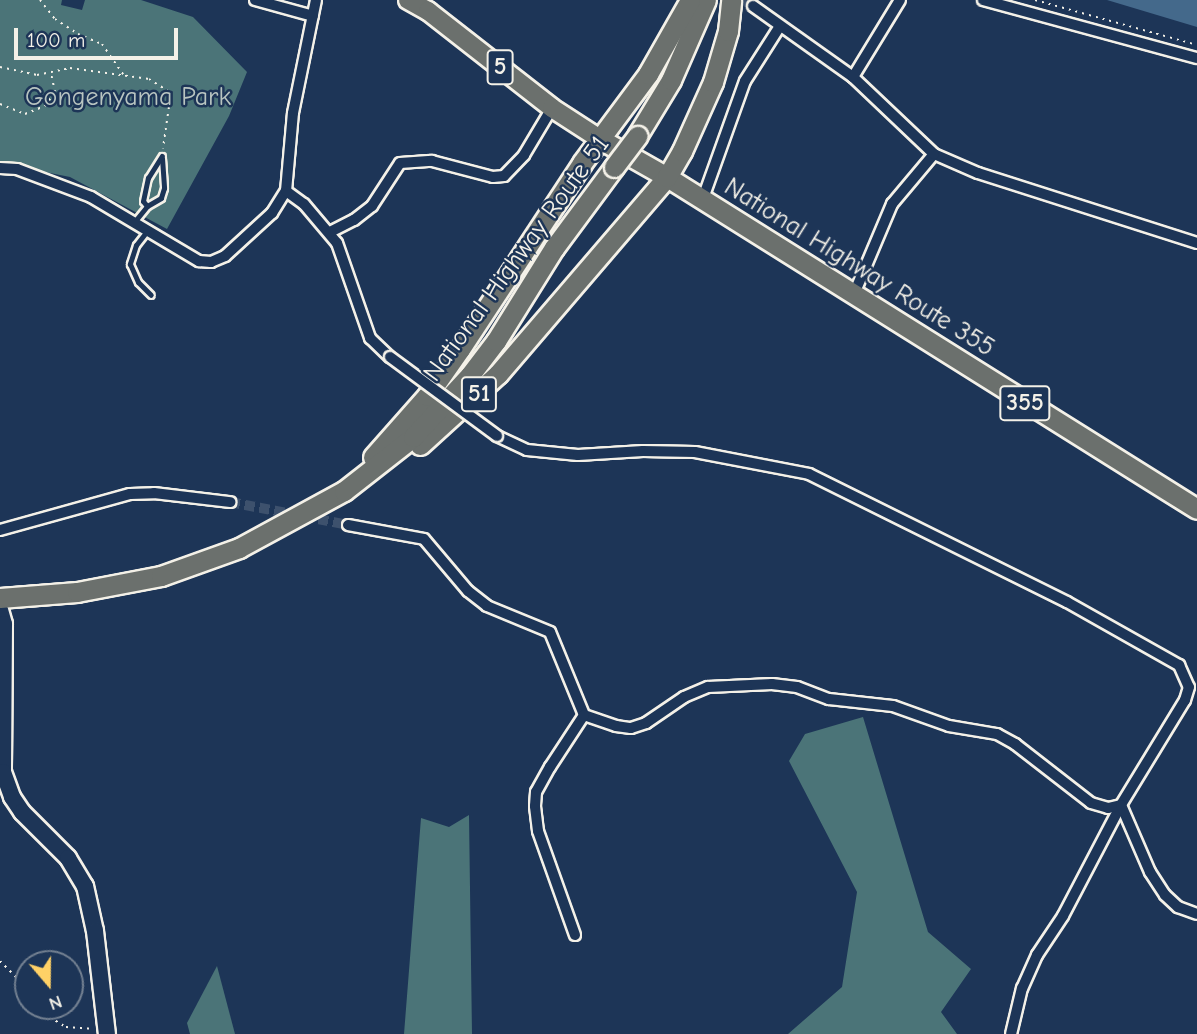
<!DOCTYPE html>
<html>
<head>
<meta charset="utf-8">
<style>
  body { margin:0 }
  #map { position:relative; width:1197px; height:1034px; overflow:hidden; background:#1d3557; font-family:"Comic Neue",sans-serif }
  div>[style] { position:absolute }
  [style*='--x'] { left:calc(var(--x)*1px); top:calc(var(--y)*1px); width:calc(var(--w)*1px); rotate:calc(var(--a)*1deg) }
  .green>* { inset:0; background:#4b7478 }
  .water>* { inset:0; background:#44698b }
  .street-tunnel>* { height:10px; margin-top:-5px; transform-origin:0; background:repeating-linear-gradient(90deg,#3d516d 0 10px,transparent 0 15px) }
  .path>* { height:2px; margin-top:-1px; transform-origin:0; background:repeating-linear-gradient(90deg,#f4f1e8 0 2px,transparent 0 7px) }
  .roads { filter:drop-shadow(2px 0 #f4f1e8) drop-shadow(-2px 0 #f4f1e8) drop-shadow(0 2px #f4f1e8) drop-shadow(0 -2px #f4f1e8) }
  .lane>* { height:5px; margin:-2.5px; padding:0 2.5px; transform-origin:2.5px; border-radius:2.5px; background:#1d3557 }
  .street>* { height:10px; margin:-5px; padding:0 5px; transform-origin:5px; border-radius:5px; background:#1d3557 }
  .secondary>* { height:16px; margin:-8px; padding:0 8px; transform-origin:8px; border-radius:8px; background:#1d3557 }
  .primary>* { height:18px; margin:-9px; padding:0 9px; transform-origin:9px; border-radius:9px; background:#6b706d }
  .highway>* { height:19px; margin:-9.5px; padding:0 9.5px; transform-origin:9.5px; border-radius:9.5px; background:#6b706d }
  .bridges { filter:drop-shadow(2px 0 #f4f1e8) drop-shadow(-2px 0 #f4f1e8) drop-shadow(0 2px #f4f1e8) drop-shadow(0 -2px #f4f1e8) }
  .street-bridge>* { height:10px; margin:-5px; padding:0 5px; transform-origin:5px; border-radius:5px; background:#1d3557 }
  .highway-bridge>* { height:19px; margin:-9.5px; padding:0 9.5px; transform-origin:9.5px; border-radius:9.5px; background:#6b706d }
  span { translate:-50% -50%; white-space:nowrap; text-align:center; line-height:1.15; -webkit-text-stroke:5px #1d3557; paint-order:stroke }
  .shield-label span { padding:2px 5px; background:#1d3557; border:2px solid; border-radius:5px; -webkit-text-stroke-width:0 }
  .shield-label { font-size:24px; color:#f4f1e8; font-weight:700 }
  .park-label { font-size:26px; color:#b9c5c1 }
  .street-label { font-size:26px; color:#f4f1e8 }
  .north { position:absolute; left:14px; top:950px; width:70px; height:70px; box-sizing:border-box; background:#1d3557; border:2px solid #738091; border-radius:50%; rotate:160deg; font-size:19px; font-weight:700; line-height:28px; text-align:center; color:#f4f1e8 }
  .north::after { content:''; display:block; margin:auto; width:24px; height:32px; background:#ffd166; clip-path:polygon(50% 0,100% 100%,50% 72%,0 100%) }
  .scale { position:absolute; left:14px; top:28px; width:164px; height:32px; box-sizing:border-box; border:4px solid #f4f1e8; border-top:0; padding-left:9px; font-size:21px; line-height:24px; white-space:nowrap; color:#f4f1e8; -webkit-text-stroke:5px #1d3557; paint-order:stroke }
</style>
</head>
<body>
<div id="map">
  <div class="green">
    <div style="clip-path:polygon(0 0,62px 0,61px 5px,82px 10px,85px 0,141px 0,193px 17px,247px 72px,229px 116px,167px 229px,70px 177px,0 163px)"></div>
    <div style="clip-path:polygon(863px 717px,928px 932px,971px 969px,941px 1012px,957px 1034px,788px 1034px,842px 987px,857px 892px,789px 761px,805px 734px)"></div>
    <div style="clip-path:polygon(469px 815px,472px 1034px,404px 1034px,421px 818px,449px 827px)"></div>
    <div style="clip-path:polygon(217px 966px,235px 1034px,190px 1034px,187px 1023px)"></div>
  </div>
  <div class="water">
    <div style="clip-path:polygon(1107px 0,1197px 0,1197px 27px)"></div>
  </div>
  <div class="street-tunnel">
    <div style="--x:743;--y:0;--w:12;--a:31"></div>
    <div style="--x:230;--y:502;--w:120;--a:11"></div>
  </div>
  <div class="path">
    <div style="--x:40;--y:0;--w:24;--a:52"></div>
    <div style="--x:55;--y:19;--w:27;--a:33"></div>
    <div style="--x:78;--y:34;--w:26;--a:23"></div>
    <div style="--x:102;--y:44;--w:37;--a:55"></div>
    <div style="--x:1035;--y:0;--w:168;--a:15.5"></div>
    <div style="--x:0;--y:67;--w:38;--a:12"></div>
    <div style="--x:37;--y:75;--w:34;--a:-12"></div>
    <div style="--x:70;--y:68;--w:80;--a:7.9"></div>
    <div style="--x:149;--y:79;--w:26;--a:32"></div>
    <div style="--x:171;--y:93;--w:56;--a:98.3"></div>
    <div style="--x:0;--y:104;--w:27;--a:22"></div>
    <div style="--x:25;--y:114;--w:22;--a:-22"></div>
    <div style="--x:45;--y:106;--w:17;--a:-54"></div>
    <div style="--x:55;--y:92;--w:19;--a:-102"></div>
    <div style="--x:0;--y:961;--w:25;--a:45"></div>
    <div style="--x:18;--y:979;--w:27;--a:68"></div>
    <div style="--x:32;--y:1006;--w:40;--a:32"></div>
    <div style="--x:66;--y:1027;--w:26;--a:4"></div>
  </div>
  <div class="roads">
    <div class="lane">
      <div style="--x:162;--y:158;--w:30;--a:86"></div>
      <div style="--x:164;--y:188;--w:10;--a:107"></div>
      <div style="--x:161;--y:198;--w:16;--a:150"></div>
      <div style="--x:147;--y:206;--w:6;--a:-129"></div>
      <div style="--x:143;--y:201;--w:24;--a:-78"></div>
      <div style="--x:148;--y:178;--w:26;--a:-58"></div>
      <div style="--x:135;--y:221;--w:19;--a:-51"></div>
      <div style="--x:147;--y:231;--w:18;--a:128"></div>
      <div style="--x:136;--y:245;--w:20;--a:108"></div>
      <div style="--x:130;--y:264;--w:20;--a:66"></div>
      <div style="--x:138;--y:282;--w:18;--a:45"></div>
    </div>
    <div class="street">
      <div style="--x:255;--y:0;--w:60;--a:15.4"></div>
      <div style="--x:983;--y:0;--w:222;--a:15.2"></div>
      <div style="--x:753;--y:6;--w:123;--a:35.4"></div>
      <div style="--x:934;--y:154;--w:48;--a:23.4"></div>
      <div style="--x:978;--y:173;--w:230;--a:17.7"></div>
      <div style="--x:0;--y:168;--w:17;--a:3"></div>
      <div style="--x:17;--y:169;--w:79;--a:20.7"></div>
      <div style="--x:91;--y:197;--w:126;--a:30.7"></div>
      <div style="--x:199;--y:261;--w:12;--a:5"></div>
      <div style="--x:211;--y:262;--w:15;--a:-23"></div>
      <div style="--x:225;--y:256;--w:64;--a:-42.5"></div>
      <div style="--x:272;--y:213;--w:26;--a:-58"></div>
      <div style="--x:286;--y:191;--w:78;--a:-84.9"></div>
      <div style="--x:293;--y:113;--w:115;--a:-78.5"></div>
      <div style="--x:286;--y:191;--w:22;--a:36"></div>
      <div style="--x:304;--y:204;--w:51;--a:49.8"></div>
      <div style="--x:337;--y:243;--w:101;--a:70.8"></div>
      <div style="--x:370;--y:338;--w:28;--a:44"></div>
      <div style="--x:702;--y:201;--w:127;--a:-70.3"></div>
      <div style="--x:745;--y:81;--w:65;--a:-57.5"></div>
      <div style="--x:330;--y:232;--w:27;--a:-27"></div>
      <div style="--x:354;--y:220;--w:23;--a:-38"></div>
      <div style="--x:372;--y:206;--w:51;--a:-56.9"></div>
      <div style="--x:400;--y:163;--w:32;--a:-4"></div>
      <div style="--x:432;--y:161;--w:63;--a:14.7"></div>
      <div style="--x:493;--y:177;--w:11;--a:-5"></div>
      <div style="--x:504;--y:176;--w:29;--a:-46"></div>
      <div style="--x:524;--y:155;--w:55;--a:-59.2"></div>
      <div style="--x:854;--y:294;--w:98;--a:-67.1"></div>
      <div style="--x:892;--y:204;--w:65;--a:-50"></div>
      <div style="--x:934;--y:154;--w:112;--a:-136.5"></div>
      <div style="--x:853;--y:77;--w:90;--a:-58.6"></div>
      <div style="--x:497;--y:436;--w:33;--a:25"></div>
      <div style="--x:527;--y:450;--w:51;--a:5.6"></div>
      <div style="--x:578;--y:455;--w:65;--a:-3.5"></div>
      <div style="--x:643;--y:451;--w:52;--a:1.1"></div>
      <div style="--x:695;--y:452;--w:116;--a:10.9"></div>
      <div style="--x:809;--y:474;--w:288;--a:26.4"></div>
      <div style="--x:1067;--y:602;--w:129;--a:29.4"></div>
      <div style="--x:1179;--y:665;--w:24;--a:66"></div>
      <div style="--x:1189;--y:687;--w:14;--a:107"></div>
      <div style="--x:1185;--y:700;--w:123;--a:121.4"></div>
      <div style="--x:1121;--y:805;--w:125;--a:117.6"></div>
      <div style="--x:1063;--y:916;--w:47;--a:123.7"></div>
      <div style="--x:1037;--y:955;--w:36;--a:114"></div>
      <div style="--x:1022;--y:988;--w:47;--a:103.4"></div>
      <div style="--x:348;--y:525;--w:77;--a:10.4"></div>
      <div style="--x:424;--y:539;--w:68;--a:49.8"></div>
      <div style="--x:468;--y:591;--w:24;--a:38"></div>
      <div style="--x:487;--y:606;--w:68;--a:22.4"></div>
      <div style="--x:550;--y:632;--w:90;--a:67.7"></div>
      <div style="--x:584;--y:715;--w:34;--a:19"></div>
      <div style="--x:616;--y:726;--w:15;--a:8"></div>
      <div style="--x:631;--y:728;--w:16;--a:-18"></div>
      <div style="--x:646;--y:723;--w:46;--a:-34.4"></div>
      <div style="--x:684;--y:697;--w:26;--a:-23"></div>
      <div style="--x:708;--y:687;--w:64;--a:-2.7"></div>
      <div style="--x:772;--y:684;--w:25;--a:7"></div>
      <div style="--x:797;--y:687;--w:34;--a:21"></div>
      <div style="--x:829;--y:699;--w:64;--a:6.2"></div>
      <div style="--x:893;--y:706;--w:59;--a:19.7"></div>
      <div style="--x:949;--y:726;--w:49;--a:9.5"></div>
      <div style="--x:997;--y:734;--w:21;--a:29"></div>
      <div style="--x:1015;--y:744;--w:96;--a:37.8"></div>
      <div style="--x:1091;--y:803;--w:18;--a:16"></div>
      <div style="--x:1108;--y:808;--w:13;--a:-13"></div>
      <div style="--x:0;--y:530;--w:135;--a:-15.5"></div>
      <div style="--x:130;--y:494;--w:24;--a:-2"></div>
      <div style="--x:154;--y:493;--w:77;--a:6.8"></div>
      <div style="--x:1121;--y:805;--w:73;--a:66.6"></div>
      <div style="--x:1150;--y:872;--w:27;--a:57"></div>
      <div style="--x:1165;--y:895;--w:18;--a:43"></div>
      <div style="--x:1178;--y:907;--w:20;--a:20"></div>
      <div style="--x:575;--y:935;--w:110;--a:-109.6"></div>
      <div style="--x:538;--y:831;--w:25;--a:-97"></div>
      <div style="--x:535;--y:806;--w:14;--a:-86"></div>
      <div style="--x:536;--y:792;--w:29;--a:-61"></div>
      <div style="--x:550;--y:767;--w:62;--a:-56.8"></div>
    </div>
    <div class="secondary">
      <div style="--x:0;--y:610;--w:15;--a:74"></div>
      <div style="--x:4;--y:624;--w:148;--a:90.4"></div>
      <div style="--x:3;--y:772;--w:27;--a:70"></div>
      <div style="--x:12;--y:797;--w:18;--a:56"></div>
      <div style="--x:22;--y:812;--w:65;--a:45"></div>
      <div style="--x:68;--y:858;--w:33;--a:59"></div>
      <div style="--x:85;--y:886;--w:46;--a:77.5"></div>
      <div style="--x:95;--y:931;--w:104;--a:83.4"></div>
    </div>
    <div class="primary">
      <div style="--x:408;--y:0;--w:23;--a:29"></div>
      <div style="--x:428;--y:11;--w:157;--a:38"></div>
      <div style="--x:552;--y:108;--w:57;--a:32.9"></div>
    </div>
    <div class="highway">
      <div style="--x:637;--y:136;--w:66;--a:-58.7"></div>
      <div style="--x:671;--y:80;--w:87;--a:-66.4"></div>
      <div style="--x:600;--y:139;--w:77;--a:29.6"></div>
      <div style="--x:667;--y:177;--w:625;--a:32.06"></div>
      <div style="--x:420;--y:445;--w:105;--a:-42.3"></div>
      <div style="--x:498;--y:374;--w:260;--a:-49.4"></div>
      <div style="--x:667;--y:177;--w:30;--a:-60"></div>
      <div style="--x:682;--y:151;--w:76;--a:-65.8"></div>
      <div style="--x:713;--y:82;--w:53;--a:-73.6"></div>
      <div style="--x:728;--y:31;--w:31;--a:-84"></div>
      <div style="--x:373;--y:457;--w:81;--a:-48.5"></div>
      <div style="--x:427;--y:396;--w:57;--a:-54.9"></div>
      <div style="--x:460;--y:349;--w:222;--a:-56.7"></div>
      <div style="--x:582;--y:163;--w:111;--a:-53.4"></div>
      <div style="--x:648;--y:74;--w:85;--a:-60.4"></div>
      <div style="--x:0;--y:598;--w:77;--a:-4.5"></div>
      <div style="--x:77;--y:592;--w:86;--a:-10.8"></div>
      <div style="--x:161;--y:576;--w:83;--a:-19.7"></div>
      <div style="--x:239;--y:548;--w:119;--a:-28.5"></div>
      <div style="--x:344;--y:491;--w:88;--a:-38"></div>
      <div style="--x:413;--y:437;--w:84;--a:-47.4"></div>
      <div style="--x:470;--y:375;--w:43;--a:-52.6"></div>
      <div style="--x:496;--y:341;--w:110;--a:-58.1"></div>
      <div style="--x:554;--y:248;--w:101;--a:-53.5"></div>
    </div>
  </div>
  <div class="bridges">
    <div class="street-bridge">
      <div style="--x:390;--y:357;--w:133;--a:36.4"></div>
    </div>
    <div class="highway-bridge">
      <div style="--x:614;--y:167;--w:39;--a:-53"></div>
    </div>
  </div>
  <div class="shield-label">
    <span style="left:500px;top:67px">5</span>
    <span style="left:479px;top:394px">51</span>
    <span style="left:1025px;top:403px">355</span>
  </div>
  <div class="park-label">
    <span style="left:128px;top:98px">Gongenyama Park</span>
  </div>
  <div class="street-label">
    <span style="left:517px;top:259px;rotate:-54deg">National Highway Route 51</span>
    <span style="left:859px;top:268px;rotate:32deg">National Highway Route 355</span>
  </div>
  <div class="north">N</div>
  <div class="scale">100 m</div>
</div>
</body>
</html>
